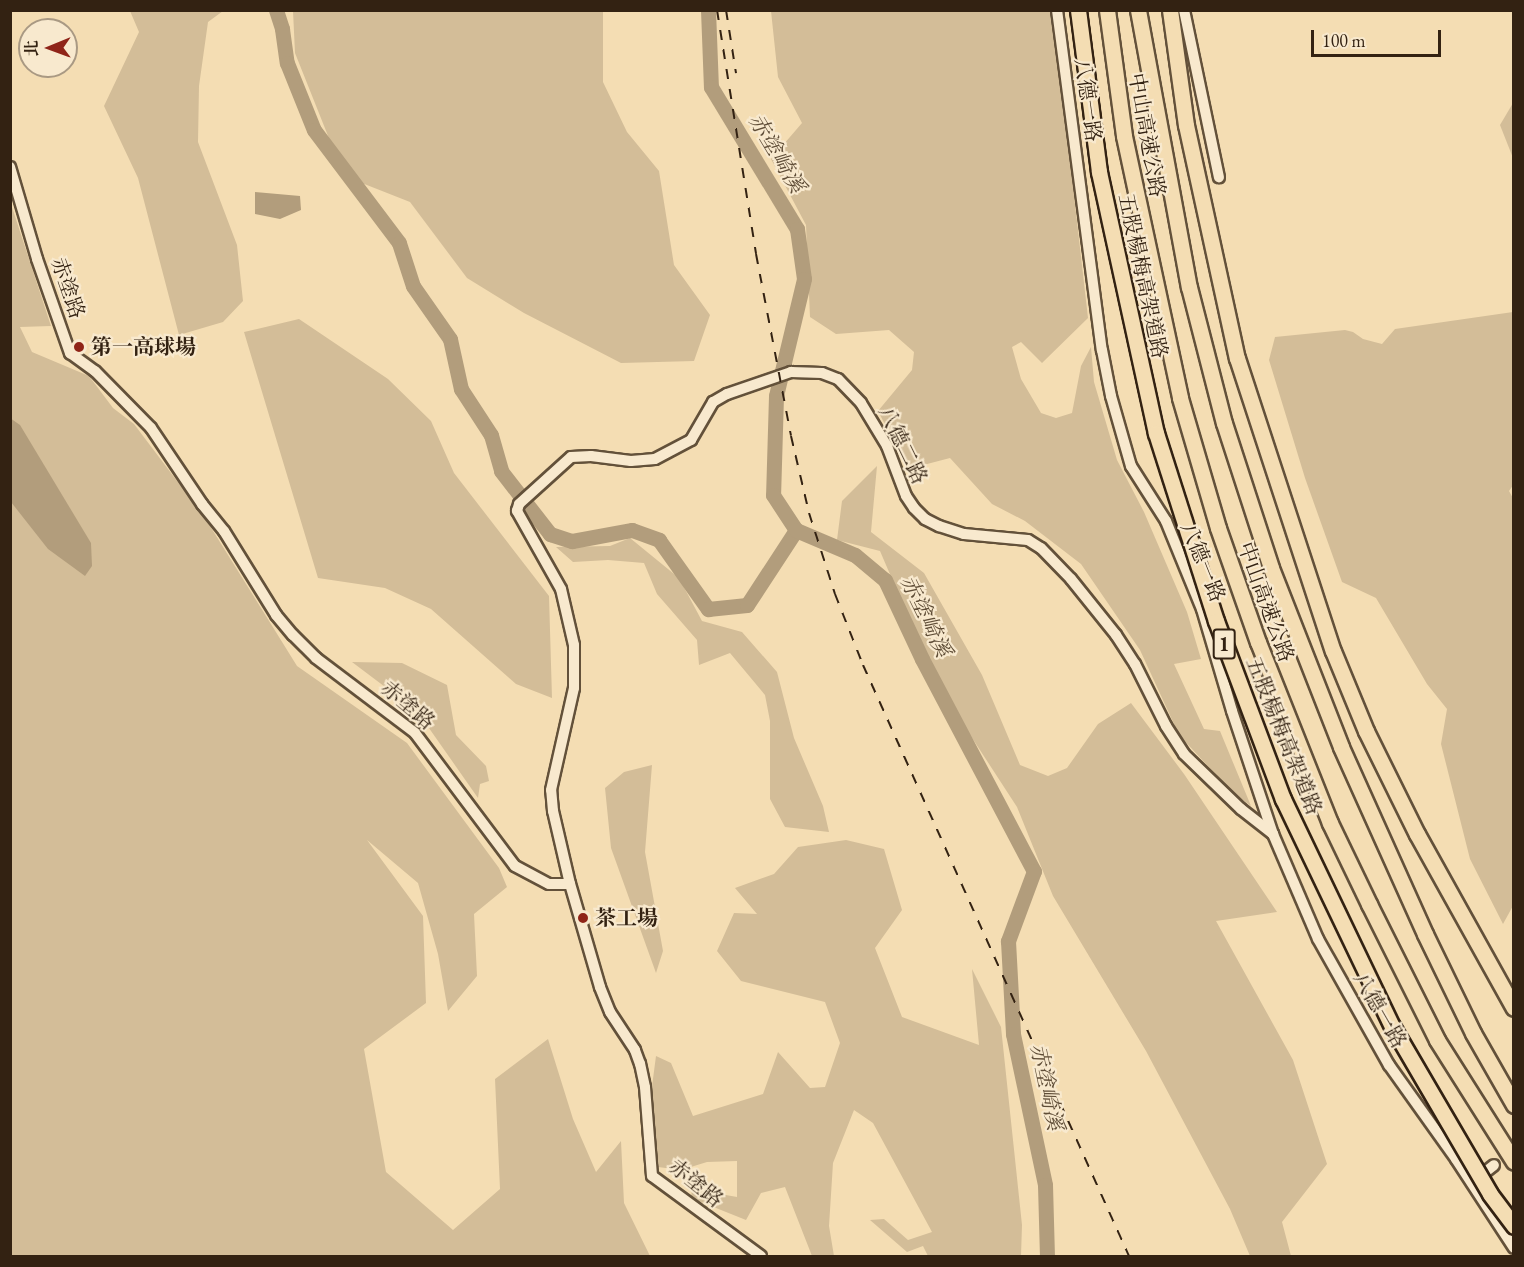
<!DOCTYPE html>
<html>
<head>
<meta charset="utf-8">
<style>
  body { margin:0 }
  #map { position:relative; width:1524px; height:1267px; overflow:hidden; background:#f4ddb3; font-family:"EB Garamond","Noto Serif TC",serif }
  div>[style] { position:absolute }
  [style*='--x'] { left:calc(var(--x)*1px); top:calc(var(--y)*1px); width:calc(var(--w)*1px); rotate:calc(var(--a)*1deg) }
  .green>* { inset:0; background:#d3bd98 }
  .water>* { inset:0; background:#b29d7c }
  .river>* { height:15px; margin:-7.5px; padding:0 7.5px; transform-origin:7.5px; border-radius:7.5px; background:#b29d7c }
  .roads { filter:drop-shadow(2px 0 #63513a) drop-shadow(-2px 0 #63513a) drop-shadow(0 2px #63513a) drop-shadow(0 -2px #63513a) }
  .minor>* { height:10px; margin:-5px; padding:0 5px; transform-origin:5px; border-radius:5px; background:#f8e9ce }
  .highway>* { height:15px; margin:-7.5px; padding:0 7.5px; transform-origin:7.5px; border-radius:7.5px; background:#f4ddb3 }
  .rail>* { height:2px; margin-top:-1px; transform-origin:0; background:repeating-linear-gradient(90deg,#332212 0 10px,transparent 0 20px) }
  .bridges { filter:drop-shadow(2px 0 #332212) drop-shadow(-2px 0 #332212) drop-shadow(0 2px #332212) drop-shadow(0 -2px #332212) }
  .highway-bridge>* { height:15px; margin:-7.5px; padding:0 7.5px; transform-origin:7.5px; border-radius:7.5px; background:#f4ddb3 }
  .dots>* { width:16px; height:16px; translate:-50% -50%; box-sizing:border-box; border:3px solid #f8e9ce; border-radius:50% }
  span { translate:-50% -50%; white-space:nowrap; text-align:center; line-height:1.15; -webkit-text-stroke:4.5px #f8e9ce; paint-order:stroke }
  .shield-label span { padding:2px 4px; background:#f8e9ce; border:2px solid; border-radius:4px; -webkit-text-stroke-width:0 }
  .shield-label { font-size:20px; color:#332212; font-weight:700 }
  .street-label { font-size:21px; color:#332212 }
  .poi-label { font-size:21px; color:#332212; font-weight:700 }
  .left { translate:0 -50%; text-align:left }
  .water-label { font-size:22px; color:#5f4d37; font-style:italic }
  .frame { position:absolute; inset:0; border:12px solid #332212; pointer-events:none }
  .north { position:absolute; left:18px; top:18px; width:60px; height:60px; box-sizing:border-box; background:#f8e9ce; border:2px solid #a99983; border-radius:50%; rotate:269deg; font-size:16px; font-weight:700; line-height:24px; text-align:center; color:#332212 }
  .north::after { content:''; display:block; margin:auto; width:21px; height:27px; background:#8f2418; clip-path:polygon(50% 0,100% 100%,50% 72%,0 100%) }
  .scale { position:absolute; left:1311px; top:30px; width:130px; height:27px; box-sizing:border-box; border:3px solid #332212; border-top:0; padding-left:8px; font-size:18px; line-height:21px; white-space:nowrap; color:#332212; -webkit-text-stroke:4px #f8e9ce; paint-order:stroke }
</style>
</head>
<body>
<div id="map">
  <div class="green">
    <div style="clip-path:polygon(130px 11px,223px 11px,208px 22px,199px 86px,198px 142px,237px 245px,243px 301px,223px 322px,179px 335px,138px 178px,104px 106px,139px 32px)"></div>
    <div style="clip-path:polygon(293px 11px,603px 11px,603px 82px,627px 132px,659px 171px,674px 265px,710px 315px,694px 361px,621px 363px,524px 313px,467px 278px,410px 202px,344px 176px,295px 53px)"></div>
    <div style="clip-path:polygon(771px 11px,1053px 11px,1088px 318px,1042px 363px,1021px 342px,1012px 347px,1021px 379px,1041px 413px,1056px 418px,1072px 413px,1081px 366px,1091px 347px,1094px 382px,1117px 460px,1144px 512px,1187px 612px,1201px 659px,1174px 664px,1204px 729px,1220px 731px,1251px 806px,1233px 793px,1179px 735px,1140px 650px,1081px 564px,1025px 521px,992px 504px,950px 458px,908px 469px,878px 411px,912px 370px,914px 352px,889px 330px,836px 334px,810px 317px,806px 225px,771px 159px,802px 123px,778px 77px)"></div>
    <div style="clip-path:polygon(1513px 103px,1513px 158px,1500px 125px)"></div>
    <div style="clip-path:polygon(10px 201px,51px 326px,20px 327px,32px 352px,89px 376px,113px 408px,134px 424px,205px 518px,297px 666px,407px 743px,499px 868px,507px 887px,474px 914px,477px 976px,448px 1011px,438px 954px,418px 883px,367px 840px,423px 916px,426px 1003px,364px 1049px,386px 1172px,453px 1230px,500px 1189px,495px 1079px,548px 1039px,573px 1119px,596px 1172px,621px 1141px,624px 1203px,650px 1256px,11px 1256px)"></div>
    <div style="clip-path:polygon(1513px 312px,1514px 484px,1509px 491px,1514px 500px,1514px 904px,1503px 924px,1470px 859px,1441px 744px,1447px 709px,1427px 684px,1376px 598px,1342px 582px,1305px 478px,1269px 360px,1275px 337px,1345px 330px,1353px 332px,1363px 339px,1382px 344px,1395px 329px)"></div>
    <div style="clip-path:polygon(299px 319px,388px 379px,431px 421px,454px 473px,549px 596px,552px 698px,516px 684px,431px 609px,385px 588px,318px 578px,244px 332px)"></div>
    <div style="clip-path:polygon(877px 466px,871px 532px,924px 573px,982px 675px,1020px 765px,1048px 776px,1067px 768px,1098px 724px,1131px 703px,1184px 774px,1277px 912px,1216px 921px,1293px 1060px,1327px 1164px,1282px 1222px,1291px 1256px,1250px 1256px,1230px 1209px,1146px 1051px,1053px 896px,1017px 807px,937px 684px,880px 551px,837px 540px,842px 501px)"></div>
    <div style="clip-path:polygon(630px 538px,679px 578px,702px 621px,742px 632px,777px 672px,794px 738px,823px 806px,829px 832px,785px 827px,770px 799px,770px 721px,765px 695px,730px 653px,699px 665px,697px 640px,657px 594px,644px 563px,608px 560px,573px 562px,556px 547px,610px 546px)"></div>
    <div style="clip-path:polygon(352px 662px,402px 663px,447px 685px,456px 735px,486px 766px,489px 781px,480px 784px,478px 798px,417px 711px)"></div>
    <div style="clip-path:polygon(652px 765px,645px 852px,663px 951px,656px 973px,611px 848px,605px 788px,624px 772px)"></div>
    <div style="clip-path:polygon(846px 840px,884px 849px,902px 910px,875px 948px,902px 1017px,979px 1045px,972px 969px,1001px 1027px,1022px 1225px,1021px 1256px,928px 1256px,923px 1246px,907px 1252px,870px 1220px,884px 1219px,908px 1240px,932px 1232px,873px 1123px,854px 1110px,833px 1163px,829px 1226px,834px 1256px,812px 1256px,785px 1187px,761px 1193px,746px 1220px,691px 1198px,692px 1189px,737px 1197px,737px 1161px,707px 1162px,681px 1170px,658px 1167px,651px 1094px,656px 1056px,671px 1063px,693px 1116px,763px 1094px,778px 1052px,810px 1088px,825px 1087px,840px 1043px,825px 1002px,741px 981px,717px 951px,734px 913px,757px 914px,735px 888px,774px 874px,798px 847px)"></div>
  </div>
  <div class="water">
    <div style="clip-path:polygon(255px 192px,300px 196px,301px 210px,280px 219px,255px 214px)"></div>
    <div style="clip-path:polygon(10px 418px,20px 425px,91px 543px,92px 566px,85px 576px,48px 549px,11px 502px)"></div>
  </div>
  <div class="river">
    <div style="--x:276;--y:10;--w:20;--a:72"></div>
    <div style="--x:282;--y:29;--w:34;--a:82"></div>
    <div style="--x:287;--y:63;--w:72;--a:68.1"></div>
    <div style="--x:314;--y:130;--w:141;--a:53"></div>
    <div style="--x:399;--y:243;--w:45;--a:72"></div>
    <div style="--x:413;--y:286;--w:65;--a:55.1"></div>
    <div style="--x:450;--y:339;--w:51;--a:77.6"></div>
    <div style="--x:461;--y:389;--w:55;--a:56.9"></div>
    <div style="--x:491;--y:435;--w:37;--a:74"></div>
    <div style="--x:501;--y:471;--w:80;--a:52.1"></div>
    <div style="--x:550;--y:534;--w:23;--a:18"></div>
    <div style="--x:572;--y:541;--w:61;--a:-10.4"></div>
    <div style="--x:632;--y:530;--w:29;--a:20"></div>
    <div style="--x:659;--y:540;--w:85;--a:54.6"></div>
    <div style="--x:708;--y:609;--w:39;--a:-6"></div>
    <div style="--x:747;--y:605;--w:90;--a:-56.8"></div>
    <div style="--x:708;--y:10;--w:77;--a:87.8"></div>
    <div style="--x:711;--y:87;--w:166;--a:58.8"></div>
    <div style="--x:797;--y:229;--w:50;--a:82"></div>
    <div style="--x:804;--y:279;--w:120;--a:103.5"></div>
    <div style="--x:776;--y:396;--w:99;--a:91.7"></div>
    <div style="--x:773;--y:495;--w:42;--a:56.7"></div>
    <div style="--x:796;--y:530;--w:64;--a:23"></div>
    <div style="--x:855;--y:555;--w:39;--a:40"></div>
    <div style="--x:885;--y:580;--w:87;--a:64.9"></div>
    <div style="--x:922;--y:659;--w:240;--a:62.2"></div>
    <div style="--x:1034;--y:871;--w:75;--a:110.4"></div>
    <div style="--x:1008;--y:941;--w:93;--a:86.9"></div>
    <div style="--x:1013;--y:1034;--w:154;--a:78"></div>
    <div style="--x:1045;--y:1185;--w:71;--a:88.4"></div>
  </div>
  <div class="roads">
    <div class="minor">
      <div style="--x:1057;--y:10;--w:343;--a:82.5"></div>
      <div style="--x:1102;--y:350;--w:47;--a:78.9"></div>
      <div style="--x:1111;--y:396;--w:73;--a:74.1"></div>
      <div style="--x:1131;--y:466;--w:65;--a:57.5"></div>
      <div style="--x:1166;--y:521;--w:95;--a:67.8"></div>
      <div style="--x:1202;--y:609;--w:106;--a:73.6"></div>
      <div style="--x:1232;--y:711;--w:130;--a:71.6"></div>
      <div style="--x:1273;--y:834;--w:114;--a:66.8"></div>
      <div style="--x:1318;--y:939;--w:145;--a:60.6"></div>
      <div style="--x:1389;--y:1065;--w:115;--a:54.5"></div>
      <div style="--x:1456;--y:1159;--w:106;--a:56.9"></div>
      <div style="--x:1184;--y:10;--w:171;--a:78.2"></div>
      <div style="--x:10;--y:167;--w:96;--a:73.6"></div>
      <div style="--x:37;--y:259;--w:100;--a:70.7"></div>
      <div style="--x:70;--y:353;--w:31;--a:36"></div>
      <div style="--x:95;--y:371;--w:80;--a:45.5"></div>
      <div style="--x:151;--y:428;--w:92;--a:56.1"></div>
      <div style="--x:202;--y:504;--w:35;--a:51"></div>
      <div style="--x:224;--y:531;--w:99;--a:58.2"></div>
      <div style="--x:276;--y:615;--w:26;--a:50"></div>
      <div style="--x:293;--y:635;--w:33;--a:45"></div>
      <div style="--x:316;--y:658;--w:124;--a:37.1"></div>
      <div style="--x:415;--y:733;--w:166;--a:53.1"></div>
      <div style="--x:515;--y:866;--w:38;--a:28"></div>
      <div style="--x:549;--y:884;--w:21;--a:0"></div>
      <div style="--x:1475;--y:1180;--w:24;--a:-38"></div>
      <div style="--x:761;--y:1256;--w:135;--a:-143.7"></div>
      <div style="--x:652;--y:1176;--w:89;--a:-94.5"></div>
      <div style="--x:645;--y:1087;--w:24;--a:-102"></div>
      <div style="--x:640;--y:1064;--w:15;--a:-110"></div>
      <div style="--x:635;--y:1050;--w:45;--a:-123.3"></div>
      <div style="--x:610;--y:1012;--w:27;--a:-112"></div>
      <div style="--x:600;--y:987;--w:107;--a:-106.2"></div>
      <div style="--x:570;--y:884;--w:75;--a:-103.1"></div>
      <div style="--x:553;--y:811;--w:21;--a:-95"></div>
      <div style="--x:551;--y:790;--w:105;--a:-77.3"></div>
      <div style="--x:574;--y:688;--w:43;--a:-90"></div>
      <div style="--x:574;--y:645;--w:57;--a:-103.1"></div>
      <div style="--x:561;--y:589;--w:90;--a:-119.4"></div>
      <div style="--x:517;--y:511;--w:7;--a:-74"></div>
      <div style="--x:519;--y:504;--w:70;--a:-42.1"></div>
      <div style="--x:571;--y:457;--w:20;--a:-3"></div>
      <div style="--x:591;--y:456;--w:40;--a:7.1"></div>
      <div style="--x:631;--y:461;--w:24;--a:-5"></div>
      <div style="--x:655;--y:459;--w:41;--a:-27.8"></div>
      <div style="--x:691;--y:440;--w:44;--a:-59.9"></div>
      <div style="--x:713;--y:402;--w:16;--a:-30"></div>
      <div style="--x:727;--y:394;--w:68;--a:-19"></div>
      <div style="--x:791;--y:372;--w:31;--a:2"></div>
      <div style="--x:822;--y:373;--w:17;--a:21"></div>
      <div style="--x:838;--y:379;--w:33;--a:46"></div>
      <div style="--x:861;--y:403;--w:50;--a:58.8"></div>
      <div style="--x:887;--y:446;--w:53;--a:69.2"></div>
      <div style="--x:906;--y:496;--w:14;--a:56"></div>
      <div style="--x:914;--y:508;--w:16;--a:45"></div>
      <div style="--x:925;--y:519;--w:16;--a:27"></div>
      <div style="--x:939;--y:526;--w:26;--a:18"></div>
      <div style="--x:964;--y:534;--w:64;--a:5.4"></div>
      <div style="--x:1028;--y:540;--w:15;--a:32"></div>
      <div style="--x:1041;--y:548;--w:43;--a:45.9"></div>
      <div style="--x:1071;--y:579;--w:72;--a:51.2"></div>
      <div style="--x:1116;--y:635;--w:35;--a:57"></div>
      <div style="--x:1135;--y:664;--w:69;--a:63.4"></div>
      <div style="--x:1166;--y:726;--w:33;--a:57"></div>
      <div style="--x:1184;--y:754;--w:79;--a:44"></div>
      <div style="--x:1241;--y:809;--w:41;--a:38"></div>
    </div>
    <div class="highway">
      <div style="--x:1107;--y:10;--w:127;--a:82.3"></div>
      <div style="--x:1124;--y:136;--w:268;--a:77.9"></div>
      <div style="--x:1180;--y:398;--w:135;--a:73.7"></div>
      <div style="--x:1218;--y:528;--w:121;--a:70.7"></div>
      <div style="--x:1258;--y:642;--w:195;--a:68.3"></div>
      <div style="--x:1330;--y:823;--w:90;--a:64.3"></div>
      <div style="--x:1369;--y:904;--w:152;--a:63.4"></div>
      <div style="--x:1437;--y:1040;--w:144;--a:57.7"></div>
      <div style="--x:1138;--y:10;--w:282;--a:79.6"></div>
      <div style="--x:1189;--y:287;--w:140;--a:75.6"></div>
      <div style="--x:1224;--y:423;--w:152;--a:72"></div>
      <div style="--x:1271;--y:568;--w:192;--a:68.6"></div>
      <div style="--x:1341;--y:747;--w:205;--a:65.8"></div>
      <div style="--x:1425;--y:934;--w:110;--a:64.1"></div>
      <div style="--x:1473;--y:1033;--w:83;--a:60.3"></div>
      <div style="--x:1170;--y:10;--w:116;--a:82.1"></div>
      <div style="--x:1186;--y:125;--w:239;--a:77.7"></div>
      <div style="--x:1237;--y:358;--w:308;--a:71.9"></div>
      <div style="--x:1333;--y:651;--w:87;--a:67.6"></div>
      <div style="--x:1366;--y:731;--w:115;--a:63.7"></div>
      <div style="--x:1417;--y:834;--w:199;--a:60.9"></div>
    </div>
  </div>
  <div class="rail">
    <div style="--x:717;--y:10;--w:247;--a:80.9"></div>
    <div style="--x:756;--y:254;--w:185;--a:79.1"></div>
    <div style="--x:791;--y:436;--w:79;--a:76.8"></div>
    <div style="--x:809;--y:513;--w:85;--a:72.2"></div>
    <div style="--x:835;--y:594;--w:76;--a:68.5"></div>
    <div style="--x:863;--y:665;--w:648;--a:65.77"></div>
    <div style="--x:726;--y:10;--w:64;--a:81"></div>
  </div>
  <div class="bridges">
    <div class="highway-bridge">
      <div style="--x:1078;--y:10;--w:163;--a:82.6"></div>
      <div style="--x:1099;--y:172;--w:267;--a:77.7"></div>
      <div style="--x:1156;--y:433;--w:197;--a:72.3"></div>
      <div style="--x:1216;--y:621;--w:190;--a:69.4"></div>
      <div style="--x:1283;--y:799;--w:252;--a:64.4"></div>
      <div style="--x:1392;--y:1026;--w:194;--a:59.7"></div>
      <div style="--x:1490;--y:1194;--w:40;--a:53"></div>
    </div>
  </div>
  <div class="dots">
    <div style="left:79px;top:347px;background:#8f2418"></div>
    <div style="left:583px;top:918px;background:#8f2418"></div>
  </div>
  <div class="shield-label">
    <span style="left:1224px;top:644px">1</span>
  </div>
  <div class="street-label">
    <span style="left:1088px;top:100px;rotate:82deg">八德一路</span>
    <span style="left:1147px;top:135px;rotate:80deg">中山高速公路</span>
    <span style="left:1143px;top:276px;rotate:78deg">五股楊梅高架道路</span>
    <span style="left:68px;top:288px;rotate:71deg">赤塗路</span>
    <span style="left:903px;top:445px;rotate:64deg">八德二路</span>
    <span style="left:1203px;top:562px;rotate:68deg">八德一路</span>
    <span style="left:1266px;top:602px;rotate:70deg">中山高速公路</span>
    <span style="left:408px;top:705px;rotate:40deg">赤塗路</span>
    <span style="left:1284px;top:736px;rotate:68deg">五股楊梅高架道路</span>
    <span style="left:1380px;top:1010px;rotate:60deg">八德一路</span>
    <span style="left:696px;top:1183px;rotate:39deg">赤塗路</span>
  </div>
  <div class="poi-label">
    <span class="left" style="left:91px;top:347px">第一高球場</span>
    <span class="left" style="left:595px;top:918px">茶工場</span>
  </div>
  <div class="water-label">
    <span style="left:777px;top:153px;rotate:59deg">赤塗崎溪</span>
    <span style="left:926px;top:616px;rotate:64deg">赤塗崎溪</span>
    <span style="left:1047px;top:1087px;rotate:78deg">赤塗崎溪</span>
  </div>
  <div class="frame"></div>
  <div class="north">北</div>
  <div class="scale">100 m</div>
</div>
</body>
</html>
